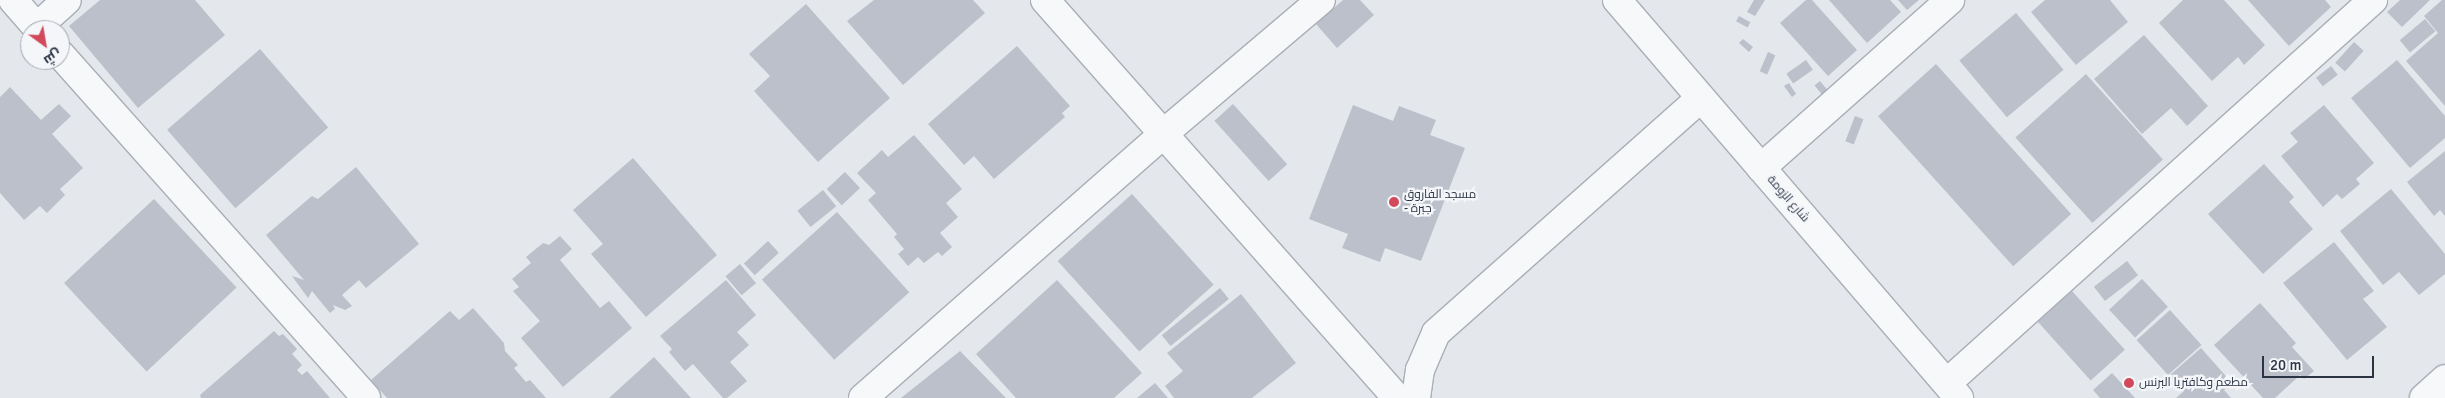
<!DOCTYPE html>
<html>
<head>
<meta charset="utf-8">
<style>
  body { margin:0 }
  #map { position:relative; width:2445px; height:398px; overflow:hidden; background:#e4e7ec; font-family:Signika,Cairo,sans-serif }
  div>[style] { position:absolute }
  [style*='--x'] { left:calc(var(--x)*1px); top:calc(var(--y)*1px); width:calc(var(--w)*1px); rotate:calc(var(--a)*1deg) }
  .building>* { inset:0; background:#bbc0ca; transform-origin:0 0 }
  .roads { filter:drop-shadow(1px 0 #a9aeb7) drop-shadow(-1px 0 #a9aeb7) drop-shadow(0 1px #a9aeb7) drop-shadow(0 -1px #a9aeb7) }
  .minor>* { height:28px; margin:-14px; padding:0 14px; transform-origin:14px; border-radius:14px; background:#f7f8fa }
  .dots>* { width:14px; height:14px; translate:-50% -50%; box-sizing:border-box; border:2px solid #f4f6f9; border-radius:50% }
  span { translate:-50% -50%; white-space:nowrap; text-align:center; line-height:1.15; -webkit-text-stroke:4.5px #f4f6f9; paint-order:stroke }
  .poi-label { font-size:12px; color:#2b3445 }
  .left { translate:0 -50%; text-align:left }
  .street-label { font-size:12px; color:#2b3445 }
  .north { position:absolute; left:20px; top:20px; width:50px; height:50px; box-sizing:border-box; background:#f4f6f9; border:1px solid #a4a8b1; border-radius:50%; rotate:148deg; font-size:14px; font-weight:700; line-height:20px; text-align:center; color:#2b3445 }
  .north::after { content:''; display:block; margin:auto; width:18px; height:22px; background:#d1495b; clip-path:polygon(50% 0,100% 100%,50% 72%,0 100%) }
  .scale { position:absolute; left:2262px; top:356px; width:112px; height:22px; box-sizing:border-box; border:2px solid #2b3445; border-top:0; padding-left:6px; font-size:15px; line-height:18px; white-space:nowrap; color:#2b3445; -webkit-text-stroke:4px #f4f6f9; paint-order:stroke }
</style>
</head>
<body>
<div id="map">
  <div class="building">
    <div style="clip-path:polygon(100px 0,195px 0,225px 35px,138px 108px,69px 26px)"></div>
    <div style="clip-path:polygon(874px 0,973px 0,985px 13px,903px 85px,847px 21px)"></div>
    <div style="clip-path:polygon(1343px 0,1360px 0,1374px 15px,1337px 48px,1316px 24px)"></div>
    <div style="clip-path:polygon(1754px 0,1765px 0,1755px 16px,1747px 12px)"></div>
    <div style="clip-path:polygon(1806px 0,1812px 0,1857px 50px,1828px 76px,1780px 23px)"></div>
    <div style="clip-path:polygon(1829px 0,1890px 0,1901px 12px,1867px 43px)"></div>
    <div style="clip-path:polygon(1898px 0,1919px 0,1907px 10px)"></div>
    <div style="clip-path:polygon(2045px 0,2110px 0,2128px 22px,2076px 65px,2031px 12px)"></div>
    <div style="clip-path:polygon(2183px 0,2224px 0,2265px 45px,2244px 65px,2238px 57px,2212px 81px,2159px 23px)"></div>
    <div style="clip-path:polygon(2248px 0,2325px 0,2331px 7px,2289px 46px)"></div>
    <div style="clip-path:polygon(2400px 0,2430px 0,2402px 27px,2387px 12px)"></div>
    <div style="clip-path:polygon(2442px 0,2445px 0,2445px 106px,2406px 61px,2438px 33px,2424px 16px)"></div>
    <div style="clip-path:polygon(806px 4px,890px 98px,818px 162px,754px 91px,770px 76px,749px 54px)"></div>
    <div style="left:2016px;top:13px;width:74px;height:74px;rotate:50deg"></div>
    <div style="left:1739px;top:16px;width:13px;height:6px;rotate:29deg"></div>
    <div style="left:2425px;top:19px;width:16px;height:33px;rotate:50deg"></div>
    <div style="clip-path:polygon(2144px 35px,2208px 106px,2187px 126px,2171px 108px,2142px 134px,2094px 79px)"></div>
    <div style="clip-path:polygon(1743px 39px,1753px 47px,1749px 52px,1739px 43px)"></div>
    <div style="left:2354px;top:42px;width:13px;height:28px;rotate:42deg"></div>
    <div style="clip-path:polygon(1017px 46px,1070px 106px,1062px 113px,1065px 117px,994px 179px,974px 156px,964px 165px,928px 124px)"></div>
    <div style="left:260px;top:49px;width:104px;height:123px;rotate:49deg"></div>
    <div style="left:1768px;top:52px;width:8px;height:21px;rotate:23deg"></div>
    <div style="left:1806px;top:60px;width:12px;height:24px;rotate:55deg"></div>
    <div style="clip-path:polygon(2397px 60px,2445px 116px,2445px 138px,2410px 168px,2351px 98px)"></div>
    <div style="left:1936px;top:64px;width:202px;height:78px;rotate:48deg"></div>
    <div style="left:2331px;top:66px;width:11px;height:19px;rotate:52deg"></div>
    <div style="left:2086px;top:74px;width:115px;height:95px;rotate:48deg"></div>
    <div style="left:1820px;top:81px;width:13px;height:7px;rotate:51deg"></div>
    <div style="clip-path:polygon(1789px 83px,1796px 94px,1792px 97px,1784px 86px)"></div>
    <div style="clip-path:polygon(10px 87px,41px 120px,59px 104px,71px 116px,52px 134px,83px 168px,60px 189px,65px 195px,47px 213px,40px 206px,24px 220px,0 193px,0 97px)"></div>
    <div style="left:1233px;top:104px;width:81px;height:25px;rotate:48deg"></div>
    <div style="clip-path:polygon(1353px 105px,1393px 121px,1399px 106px,1436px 120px,1430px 135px,1465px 148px,1421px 261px,1385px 248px,1380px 262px,1342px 248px,1348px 234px,1309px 219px)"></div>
    <div style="clip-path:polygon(2324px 105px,2374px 163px,2356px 179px,2360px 184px,2342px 199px,2337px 194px,2323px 207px,2281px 156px,2298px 142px,2290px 133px)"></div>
    <div style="left:1855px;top:116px;width:9px;height:27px;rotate:21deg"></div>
    <div style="clip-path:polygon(914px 135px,962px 189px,946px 203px,958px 217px,940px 233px,952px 247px,942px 256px,938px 252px,924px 263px,918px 257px,908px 266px,898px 254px,904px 249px,894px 237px,897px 234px,868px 200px,876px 193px,857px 173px,882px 150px,888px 157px)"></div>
    <div style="clip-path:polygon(2445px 151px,2445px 216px,2440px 210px,2434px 216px,2407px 182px)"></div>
    <div style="clip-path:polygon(633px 158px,717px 255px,646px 317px,591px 254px,603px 244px,573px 210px)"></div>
    <div style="clip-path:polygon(2264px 164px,2294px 197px,2289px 202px,2313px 229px,2263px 274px,2208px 214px)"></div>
    <div style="clip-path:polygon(356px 167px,419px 244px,366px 288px,359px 280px,342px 295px,352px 306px,345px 310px,333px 305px,335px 309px,330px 313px,312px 291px,308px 298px,292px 276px,304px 280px,266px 235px,312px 196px,318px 199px)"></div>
    <div style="left:845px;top:172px;width:22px;height:25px;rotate:47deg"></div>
    <div style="clip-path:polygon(2391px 189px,2445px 254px,2445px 274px,2419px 295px,2399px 272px,2383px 285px,2340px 231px)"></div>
    <div style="left:823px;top:190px;width:21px;height:33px;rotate:51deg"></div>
    <div style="left:1132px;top:194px;width:122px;height:100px;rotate:48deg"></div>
    <div style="left:154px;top:199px;width:121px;height:123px;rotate:47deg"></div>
    <div style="left:837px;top:212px;width:108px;height:101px;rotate:48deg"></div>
    <div style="clip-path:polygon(560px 236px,572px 249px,560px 260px,600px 308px,609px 301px,632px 328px,563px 387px,521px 338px,540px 321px,513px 291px,519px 287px,512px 279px,531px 263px,526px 257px,543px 243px,549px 245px)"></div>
    <div style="left:768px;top:241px;width:16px;height:33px;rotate:47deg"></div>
    <div style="clip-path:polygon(2334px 242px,2374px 291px,2363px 299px,2387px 327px,2347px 360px,2283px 283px)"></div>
    <div style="left:2127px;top:261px;width:18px;height:42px;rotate:52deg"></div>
    <div style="left:740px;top:264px;width:25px;height:19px;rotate:50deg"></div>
    <div style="left:2142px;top:279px;width:38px;height:45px;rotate:47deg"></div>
    <div style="clip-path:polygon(726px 280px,756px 315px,737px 332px,749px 345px,730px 362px,747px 381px,727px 398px,723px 398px,693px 364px,685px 371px,669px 352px,672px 349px,660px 336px)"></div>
    <div style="clip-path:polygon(1057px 280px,1142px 373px,1114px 398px,1016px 398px,976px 354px)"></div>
    <div style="left:1220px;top:288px;width:14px;height:75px;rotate:51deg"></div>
    <div style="left:2072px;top:291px;width:79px;height:46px;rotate:48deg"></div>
    <div style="clip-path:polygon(1241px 294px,1296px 363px,1252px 398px,1174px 398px,1165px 386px,1183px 371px,1167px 353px)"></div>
    <div style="clip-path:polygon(2260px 303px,2296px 343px,2292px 347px,2314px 371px,2304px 379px,2300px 375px,2275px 398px,2263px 398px,2214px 345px)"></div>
    <div style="clip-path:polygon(473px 308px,504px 343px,505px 351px,518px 365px,514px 368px,526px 382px,530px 380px,546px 398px,387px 398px,371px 380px,450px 311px,459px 320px)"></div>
    <div style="left:2170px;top:310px;width:47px;height:45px;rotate:48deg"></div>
    <div style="clip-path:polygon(274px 331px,279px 336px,283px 334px,297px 349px,292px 354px,302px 365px,297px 370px,302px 375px,307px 371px,330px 398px,201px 398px,200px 395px)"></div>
    <div style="clip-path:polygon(2201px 348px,2232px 383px,2224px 390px,2231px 398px,2176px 398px,2184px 391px,2170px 375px)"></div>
    <div style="clip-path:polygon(960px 351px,1006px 398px,901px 398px)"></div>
    <div style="clip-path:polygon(654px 357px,691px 398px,609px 398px)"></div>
    <div style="clip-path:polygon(2112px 373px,2135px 398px,2100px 398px,2093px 390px)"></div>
    <div style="clip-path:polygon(1155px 383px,1168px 398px,1137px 398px)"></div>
  </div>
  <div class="roads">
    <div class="minor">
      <div style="--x:13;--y:0;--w:40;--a:49"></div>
      <div style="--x:1045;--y:0;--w:531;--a:48.51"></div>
      <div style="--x:1617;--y:0;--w:525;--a:49.33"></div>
      <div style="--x:37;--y:27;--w:40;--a:-42"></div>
      <div style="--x:60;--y:54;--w:460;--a:48.3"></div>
      <div style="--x:1761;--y:168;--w:253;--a:-41.6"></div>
      <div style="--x:1947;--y:383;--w:573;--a:-41.96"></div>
      <div style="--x:863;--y:398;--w:400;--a:-41.3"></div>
      <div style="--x:1163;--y:134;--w:207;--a:-40.3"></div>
      <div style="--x:1416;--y:398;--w:28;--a:-82"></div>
      <div style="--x:1420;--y:370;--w:40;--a:-66.6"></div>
      <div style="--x:1436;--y:333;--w:354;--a:-41.6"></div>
      <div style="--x:2424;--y:398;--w:28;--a:-42"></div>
    </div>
  </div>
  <div class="dots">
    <div style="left:1394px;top:202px;background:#d1495b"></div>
    <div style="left:2129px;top:383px;background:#d1495b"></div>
  </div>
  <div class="poi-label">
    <span class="left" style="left:1404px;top:202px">مسجد الفاروق<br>- جبرة</span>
    <span class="left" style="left:2139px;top:383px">مطعم وكافتريا البرنس</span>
  </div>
  <div class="street-label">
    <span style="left:1788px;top:199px;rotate:49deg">شارع الزومة</span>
  </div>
  <div class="north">ش</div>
  <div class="scale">20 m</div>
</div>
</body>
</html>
